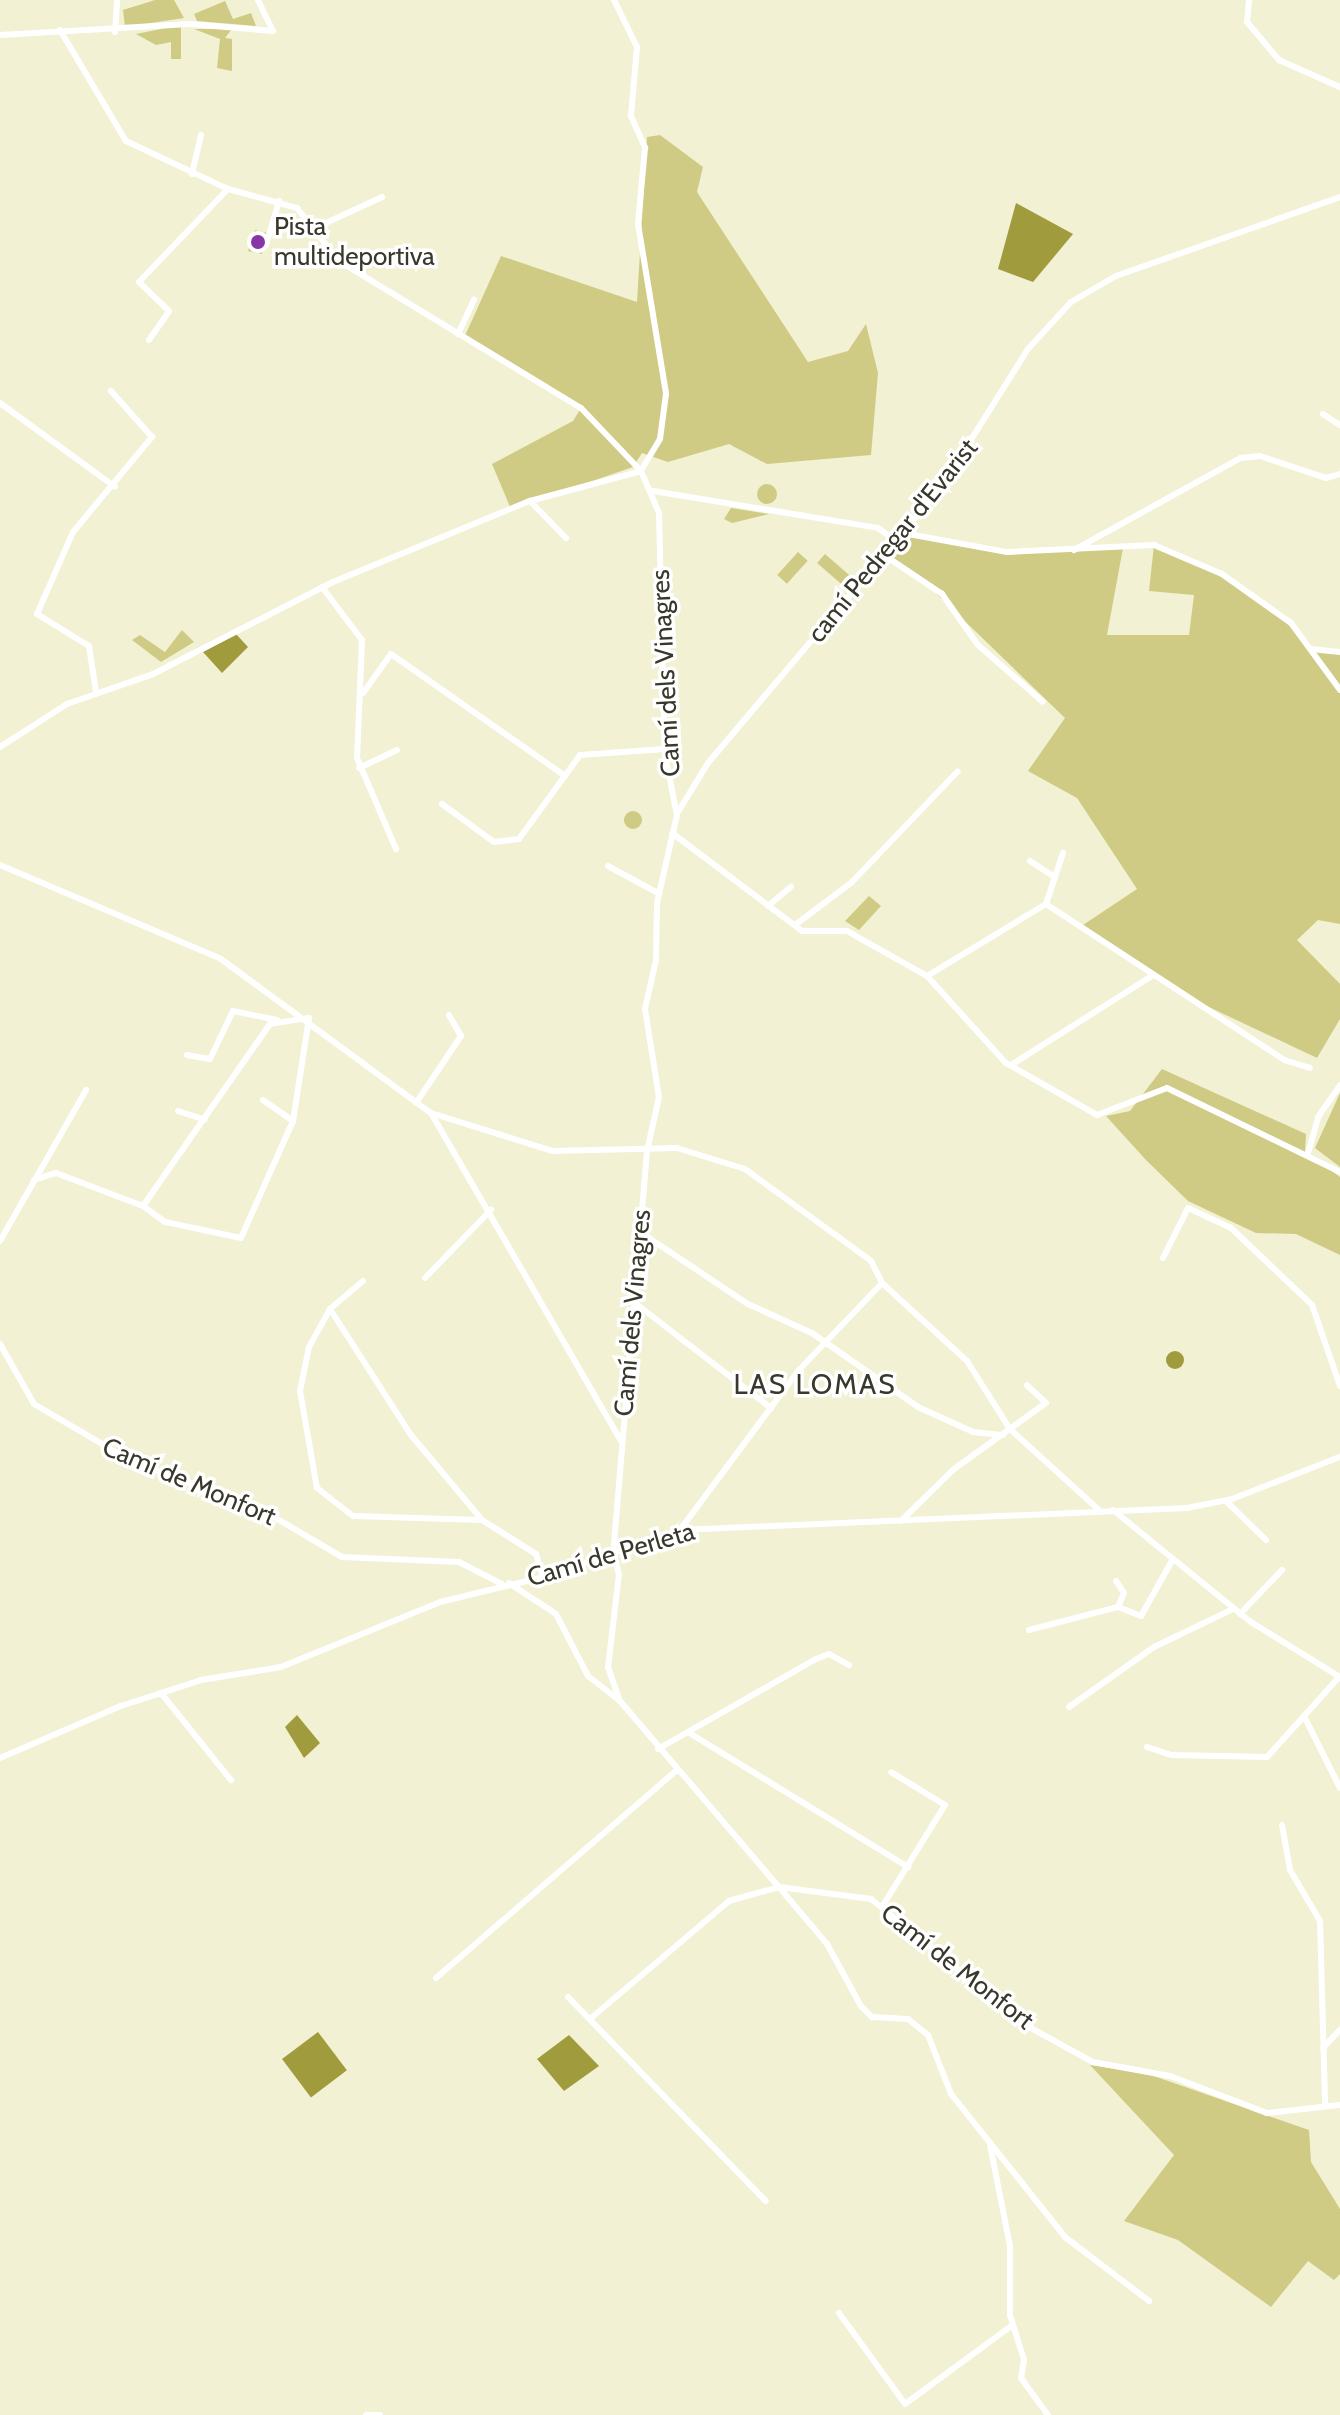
<!DOCTYPE html>
<html>
<head>
<meta charset="utf-8">
<style>
  body { margin:0 }
  #map { position:relative; width:1340px; height:2415px; overflow:hidden; background:#f2f1d3; font-family:Cabin,sans-serif }
  div>[style] { position:absolute }
  [style*='--x'] { left:calc(var(--x)*1px); top:calc(var(--y)*1px); width:calc(var(--w)*1px); rotate:calc(var(--a)*1deg) }
  .green>* { inset:0; background:#cfcb84; transform-origin:0 0 }
  .round { border-radius:50% }
  .water>* { inset:0; background:#a09b3d; transform-origin:0 0 }
  .minor>* { height:6px; margin:-3px; padding:0 3px; transform-origin:3px; border-radius:3px; background:#fff }
  .dots>* { width:22px; height:22px; translate:-50% -50%; box-sizing:border-box; border:4px solid #fff; border-radius:50% }
  span { translate:-50% -50%; white-space:nowrap; text-align:center; line-height:1.15; -webkit-text-stroke:7px #fff; paint-order:stroke }
  .poi-label { font-size:26px; color:#38382c }
  .left { translate:0 -50%; text-align:left }
  .street-label { font-size:26px; color:#38382c }
  .neighbourhood-label { font-size:28px; color:#38382c; letter-spacing:2px }
</style>
</head>
<body>
<div id="map">
  <div class="green">
    <div style="clip-path:polygon(155px 0,174px 0,184px 18px,125px 27px,123px 10px)"></div>
    <div style="clip-path:polygon(225px 1px,233px 19px,251px 13px,256px 26px,197px 21px,194px 14px)"></div>
    <div style="clip-path:polygon(181px 25px,181px 59px,171px 59px,171px 42px,156px 45px,136px 34px)"></div>
    <div style="clip-path:polygon(194px 29px,232px 29px,225px 38px,232px 39px,232px 71px,217px 68px,220px 39px)"></div>
    <div style="clip-path:polygon(660px 135px,703px 167px,697px 192px,808px 362px,848px 351px,866px 324px,878px 373px,871px 455px,767px 464px,729px 444px,668px 462px,642px 453px,633px 467px,511px 509px,492px 464px,573px 421px,581px 408px,464px 338px,501px 256px,637px 302px,647px 137px)"></div>
    <div style="clip-path:polygon(255px 230px,267px 233px,262px 254px,248px 251px)"></div>
    <div class="round" style="left:757px;top:484px;width:20px;height:20px"></div>
    <div style="clip-path:polygon(731px 508px,769px 514px,732px 523px,724px 519px)"></div>
    <div style="clip-path:polygon(907px 534px,1007px 552px,1123px 548px,1107px 635px,1189px 635px,1194px 595px,1149px 591px,1154px 545px,1222px 574px,1291px 623px,1314px 651px,1340px 654px,1340px 924px,1318px 920px,1297px 940px,1340px 984px,1340px 1019px,1317px 1058px,1177px 992px,1080px 927px,1137px 889px,1077px 798px,1028px 771px,1065px 718px,916px 574px,884px 555px)"></div>
    <div style="left:798px;top:552px;width:13px;height:31px;rotate:42deg"></div>
    <div style="left:825px;top:554px;width:32px;height:12px;rotate:41deg"></div>
    <div style="clip-path:polygon(182px 630px,194px 642px,161px 662px,132px 640px,140px 635px,165px 652px)"></div>
    <div class="round" style="left:624px;top:811px;width:18px;height:18px"></div>
    <div style="clip-path:polygon(869px 896px,881px 906px,859px 930px,845px 921px)"></div>
    <div style="clip-path:polygon(1162px 1069px,1306px 1134px,1305px 1152px,1340px 1177px,1340px 1255px,1296px 1234px,1256px 1233px,1188px 1201px,1146px 1160px,1106px 1116px,1130px 1111px)"></div>
    <div style="clip-path:polygon(1340px 1093px,1340px 1167px,1315px 1148px)"></div>
    <div style="clip-path:polygon(1090px 2065px,1148px 2074px,1309px 2130px,1311px 2162px,1340px 2209px,1340px 2274px,1334px 2280px,1308px 2261px,1271px 2307px,1178px 2240px,1124px 2221px,1174px 2155px)"></div>
  </div>
  <div class="water">
    <div style="clip-path:polygon(1016px 203px,1073px 234px,1033px 282px,998px 269px)"></div>
    <div style="clip-path:polygon(236px 634px,248px 647px,222px 673px,203px 652px)"></div>
    <div class="round" style="left:1166px;top:1351px;width:18px;height:18px"></div>
    <div style="clip-path:polygon(297px 1715px,320px 1743px,304px 1758px,285px 1727px)"></div>
    <div style="left:318px;top:2032px;width:48px;height:45px;rotate:53deg"></div>
    <div style="clip-path:polygon(569px 2035px,599px 2066px,564px 2091px,537px 2059px)"></div>
  </div>
  <div class="minor">
    <div style="--x:614;--y:0;--w:52;--a:63.9"></div>
    <div style="--x:637;--y:47;--w:69;--a:95"></div>
    <div style="--x:631;--y:116;--w:35;--a:66"></div>
    <div style="--x:645;--y:148;--w:76;--a:95.3"></div>
    <div style="--x:638;--y:224;--w:172;--a:80.6"></div>
    <div style="--x:666;--y:394;--w:45;--a:97.6"></div>
    <div style="--x:660;--y:439;--w:37;--a:121"></div>
    <div style="--x:641;--y:471;--w:46;--a:66.8"></div>
    <div style="--x:659;--y:513;--w:242;--a:88.6"></div>
    <div style="--x:665;--y:755;--w:61;--a:78.7"></div>
    <div style="--x:677;--y:815;--w:90;--a:102.8"></div>
    <div style="--x:657;--y:903;--w:57;--a:91"></div>
    <div style="--x:656;--y:960;--w:50;--a:102.7"></div>
    <div style="--x:645;--y:1009;--w:89;--a:81"></div>
    <div style="--x:659;--y:1097;--w:55;--a:102.5"></div>
    <div style="--x:647;--y:1151;--w:402;--a:94.8"></div>
    <div style="--x:613;--y:1552;--w:23;--a:75"></div>
    <div style="--x:619;--y:1574;--w:94;--a:96.7"></div>
    <div style="--x:608;--y:1667;--w:36;--a:71"></div>
    <div style="--x:1249;--y:0;--w:22;--a:95"></div>
    <div style="--x:1247;--y:22;--w:50;--a:49.9"></div>
    <div style="--x:1279;--y:60;--w:67;--a:23.9"></div>
    <div style="--x:60;--y:30;--w:129;--a:59.3"></div>
    <div style="--x:126;--y:141;--w:113;--a:25.2"></div>
    <div style="--x:228;--y:189;--w:72;--a:15.4"></div>
    <div style="--x:297;--y:208;--w:68;--a:51.6"></div>
    <div style="--x:339;--y:261;--w:283;--a:31.3"></div>
    <div style="--x:581;--y:408;--w:87;--a:46.4"></div>
    <div style="--x:115;--y:32;--w:32;--a:-86"></div>
    <div style="--x:0;--y:35;--w:190;--a:-3.3"></div>
    <div style="--x:190;--y:24;--w:83;--a:4.8"></div>
    <div style="--x:273;--y:31;--w:34;--a:-116"></div>
    <div style="--x:192;--y:174;--w:40;--a:-77"></div>
    <div style="--x:315;--y:228;--w:74;--a:-24.8"></div>
    <div style="--x:266;--y:245;--w:46;--a:-73.5"></div>
    <div style="--x:458;--y:334;--w:38;--a:-65"></div>
    <div style="--x:149;--y:340;--w:35;--a:-55"></div>
    <div style="--x:169;--y:311;--w:42;--a:-136"></div>
    <div style="--x:139;--y:282;--w:129;--a:-46.3"></div>
    <div style="--x:0;--y:403;--w:142;--a:36.1"></div>
    <div style="--x:1323;--y:414;--w:20;--a:33"></div>
    <div style="--x:653;--y:491;--w:228;--a:9.3"></div>
    <div style="--x:878;--y:528;--w:22;--a:36"></div>
    <div style="--x:530;--y:501;--w:52;--a:45.8"></div>
    <div style="--x:903;--y:533;--w:106;--a:10.4"></div>
    <div style="--x:1007;--y:552;--w:147;--a:-2.7"></div>
    <div style="--x:1154;--y:545;--w:74;--a:23.1"></div>
    <div style="--x:1222;--y:574;--w:85;--a:35.4"></div>
    <div style="--x:1291;--y:623;--w:83;--a:53.8"></div>
    <div style="--x:1074;--y:550;--w:191;--a:-28.9"></div>
    <div style="--x:1241;--y:458;--w:19;--a:-6"></div>
    <div style="--x:1260;--y:456;--w:70;--a:18.4"></div>
    <div style="--x:1326;--y:478;--w:15;--a:-16"></div>
    <div style="--x:884;--y:555;--w:70;--a:33.9"></div>
    <div style="--x:942;--y:594;--w:62;--a:54.8"></div>
    <div style="--x:978;--y:645;--w:86;--a:41.2"></div>
    <div style="--x:322;--y:587;--w:66;--a:53"></div>
    <div style="--x:362;--y:640;--w:118;--a:92.4"></div>
    <div style="--x:357;--y:758;--w:99;--a:66.8"></div>
    <div style="--x:1311;--y:649;--w:29;--a:6"></div>
    <div style="--x:96;--y:692;--w:47;--a:-98.7"></div>
    <div style="--x:89;--y:646;--w:61;--a:-148.4"></div>
    <div style="--x:37;--y:614;--w:90;--a:-66.3"></div>
    <div style="--x:73;--y:532;--w:124;--a:-50.3"></div>
    <div style="--x:152;--y:437;--w:62;--a:-131.7"></div>
    <div style="--x:363;--y:693;--w:48;--a:-54.3"></div>
    <div style="--x:391;--y:654;--w:213;--a:35"></div>
    <div style="--x:0;--y:747;--w:80;--a:-32.7"></div>
    <div style="--x:67;--y:704;--w:91;--a:-19.2"></div>
    <div style="--x:153;--y:674;--w:202;--a:-27.1"></div>
    <div style="--x:333;--y:582;--w:213;--a:-22.4"></div>
    <div style="--x:530;--y:501;--w:115;--a:-15.1"></div>
    <div style="--x:359;--y:768;--w:42;--a:-25.3"></div>
    <div style="--x:442;--y:804;--w:64;--a:36.2"></div>
    <div style="--x:494;--y:842;--w:25;--a:-7"></div>
    <div style="--x:519;--y:839;--w:104;--a:-54"></div>
    <div style="--x:580;--y:755;--w:85;--a:-4"></div>
    <div style="--x:678;--y:812;--w:57;--a:-58.5"></div>
    <div style="--x:708;--y:763;--w:363;--a:-49.8"></div>
    <div style="--x:942;--y:486;--w:162;--a:-57.9"></div>
    <div style="--x:1028;--y:349;--w:64;--a:-47.5"></div>
    <div style="--x:1071;--y:302;--w:52;--a:-30"></div>
    <div style="--x:1116;--y:276;--w:238;--a:-19.4"></div>
    <div style="--x:672;--y:833;--w:163;--a:37"></div>
    <div style="--x:802;--y:931;--w:45;--a:0"></div>
    <div style="--x:847;--y:931;--w:92;--a:29.4"></div>
    <div style="--x:927;--y:976;--w:118;--a:47.8"></div>
    <div style="--x:1006;--y:1063;--w:105;--a:29.7"></div>
    <div style="--x:1097;--y:1115;--w:75;--a:-21.1"></div>
    <div style="--x:1167;--y:1088;--w:192;--a:25.9"></div>
    <div style="--x:1030;--y:861;--w:30;--a:33"></div>
    <div style="--x:0;--y:865;--w:240;--a:23"></div>
    <div style="--x:221;--y:959;--w:260;--a:36.3"></div>
    <div style="--x:431;--y:1113;--w:127;--a:17.4"></div>
    <div style="--x:552;--y:1151;--w:125;--a:-1.4"></div>
    <div style="--x:677;--y:1148;--w:71;--a:17.2"></div>
    <div style="--x:745;--y:1169;--w:156;--a:36.1"></div>
    <div style="--x:871;--y:1261;--w:25;--a:63"></div>
    <div style="--x:882;--y:1283;--w:115;--a:42.5"></div>
    <div style="--x:967;--y:1361;--w:80;--a:57.7"></div>
    <div style="--x:1010;--y:1429;--w:120;--a:42.3"></div>
    <div style="--x:608;--y:866;--w:57;--a:28.4"></div>
    <div style="--x:1046;--y:904;--w:54;--a:-71.6"></div>
    <div style="--x:768;--y:906;--w:30;--a:-40"></div>
    <div style="--x:795;--y:925;--w:71;--a:-37"></div>
    <div style="--x:852;--y:882;--w:153;--a:-46.3"></div>
    <div style="--x:927;--y:976;--w:139;--a:-31.2"></div>
    <div style="--x:1046;--y:904;--w:285;--a:33.2"></div>
    <div style="--x:1284;--y:1060;--w:27;--a:17"></div>
    <div style="--x:187;--y:1055;--w:23;--a:10"></div>
    <div style="--x:210;--y:1059;--w:53;--a:-64.4"></div>
    <div style="--x:233;--y:1011;--w:45;--a:11.6"></div>
    <div style="--x:1011;--y:1065;--w:167;--a:-32.3"></div>
    <div style="--x:263;--y:1100;--w:37;--a:35"></div>
    <div style="--x:416;--y:1103;--w:81;--a:-56.1"></div>
    <div style="--x:461;--y:1036;--w:24;--a:-120"></div>
    <div style="--x:178;--y:1111;--w:28;--a:18"></div>
    <div style="--x:431;--y:1113;--w:379;--a:59.9"></div>
    <div style="--x:1308;--y:1153;--w:37;--a:-74"></div>
    <div style="--x:1318;--y:1117;--w:39;--a:-55"></div>
    <div style="--x:34;--y:1180;--w:23;--a:-18"></div>
    <div style="--x:56;--y:1173;--w:93;--a:20.8"></div>
    <div style="--x:143;--y:1206;--w:222;--a:-55.1"></div>
    <div style="--x:270;--y:1024;--w:39;--a:-9"></div>
    <div style="--x:309;--y:1018;--w:104;--a:98.8"></div>
    <div style="--x:293;--y:1121;--w:128;--a:114"></div>
    <div style="--x:241;--y:1238;--w:78;--a:-168.1"></div>
    <div style="--x:165;--y:1222;--w:27;--a:-144"></div>
    <div style="--x:640;--y:1232;--w:130;--a:33.7"></div>
    <div style="--x:748;--y:1304;--w:70;--a:24.4"></div>
    <div style="--x:812;--y:1333;--w:129;--a:34.9"></div>
    <div style="--x:918;--y:1407;--w:60;--a:24.4"></div>
    <div style="--x:973;--y:1432;--w:30;--a:6"></div>
    <div style="--x:0;--y:1241;--w:174;--a:-60.3"></div>
    <div style="--x:1163;--y:1258;--w:56;--a:-63.4"></div>
    <div style="--x:1188;--y:1208;--w:47;--a:24.9"></div>
    <div style="--x:1231;--y:1228;--w:112;--a:43.5"></div>
    <div style="--x:1312;--y:1305;--w:86;--a:70.9"></div>
    <div style="--x:425;--y:1278;--w:95;--a:-45.9"></div>
    <div style="--x:363;--y:1281;--w:43;--a:139.7"></div>
    <div style="--x:330;--y:1309;--w:150;--a:57.3"></div>
    <div style="--x:411;--y:1435;--w:111;--a:50.1"></div>
    <div style="--x:635;--y:1303;--w:172;--a:37.7"></div>
    <div style="--x:330;--y:1309;--w:43;--a:118.9"></div>
    <div style="--x:309;--y:1347;--w:45;--a:101.6"></div>
    <div style="--x:300;--y:1391;--w:98;--a:80.1"></div>
    <div style="--x:317;--y:1488;--w:46;--a:37.9"></div>
    <div style="--x:353;--y:1516;--w:129;--a:1.8"></div>
    <div style="--x:482;--y:1520;--w:64;--a:32.2"></div>
    <div style="--x:536;--y:1554;--w:24;--a:73"></div>
    <div style="--x:0;--y:1344;--w:69;--a:60.5"></div>
    <div style="--x:34;--y:1404;--w:113;--a:30.4"></div>
    <div style="--x:131;--y:1461;--w:140;--a:20.5"></div>
    <div style="--x:262;--y:1510;--w:93;--a:30.4"></div>
    <div style="--x:342;--y:1557;--w:117;--a:2.4"></div>
    <div style="--x:459;--y:1562;--w:48;--a:27.1"></div>
    <div style="--x:1226;--y:1501;--w:56;--a:44.3"></div>
    <div style="--x:1113;--y:1510;--w:178;--a:39.1"></div>
    <div style="--x:1251;--y:1622;--w:105;--a:31.7"></div>
    <div style="--x:901;--y:1521;--w:74;--a:-44.5"></div>
    <div style="--x:954;--y:1469;--w:113;--a:-35.7"></div>
    <div style="--x:1046;--y:1403;--w:26;--a:-137"></div>
    <div style="--x:680;--y:1530;--w:199;--a:-53.4"></div>
    <div style="--x:799;--y:1370;--w:120;--a:-46.3"></div>
    <div style="--x:1116;--y:1581;--w:14;--a:56"></div>
    <div style="--x:1124;--y:1593;--w:15;--a:113"></div>
    <div style="--x:1118;--y:1607;--w:25;--a:21"></div>
    <div style="--x:1141;--y:1616;--w:65;--a:-60.7"></div>
    <div style="--x:509;--y:1583;--w:56;--a:33.4"></div>
    <div style="--x:556;--y:1614;--w:70;--a:62.7"></div>
    <div style="--x:588;--y:1676;--w:41;--a:38"></div>
    <div style="--x:620;--y:1701;--w:245;--a:49.5"></div>
    <div style="--x:779;--y:1887;--w:93;--a:7.4"></div>
    <div style="--x:871;--y:1899;--w:203;--a:39"></div>
    <div style="--x:1029;--y:2027;--w:73;--a:28.7"></div>
    <div style="--x:1093;--y:2062;--w:78;--a:10.3"></div>
    <div style="--x:1170;--y:2076;--w:104;--a:20.9"></div>
    <div style="--x:1267;--y:2113;--w:73;--a:-6.3"></div>
    <div style="--x:1240;--y:1614;--w:61;--a:-46.3"></div>
    <div style="--x:1029;--y:1630;--w:92;--a:-14.5"></div>
    <div style="--x:1339;--y:1677;--w:52;--a:131.9"></div>
    <div style="--x:1304;--y:1716;--w:80;--a:63.4"></div>
    <div style="--x:161;--y:1693;--w:112;--a:51.2"></div>
    <div style="--x:1069;--y:1707;--w:104;--a:-35.2"></div>
    <div style="--x:1154;--y:1647;--w:88;--a:-25.7"></div>
    <div style="--x:691;--y:1734;--w:255;--a:31.5"></div>
    <div style="--x:1147;--y:1747;--w:26;--a:18"></div>
    <div style="--x:1172;--y:1755;--w:95;--a:1.2"></div>
    <div style="--x:1267;--y:1757;--w:55;--a:-47.9"></div>
    <div style="--x:658;--y:1749;--w:182;--a:-29.7"></div>
    <div style="--x:816;--y:1659;--w:14;--a:-21"></div>
    <div style="--x:829;--y:1654;--w:23;--a:29"></div>
    <div style="--x:0;--y:1758;--w:132;--a:-23.3"></div>
    <div style="--x:121;--y:1706;--w:84;--a:-18"></div>
    <div style="--x:201;--y:1680;--w:81;--a:-9.2"></div>
    <div style="--x:281;--y:1667;--w:172;--a:-22.2"></div>
    <div style="--x:440;--y:1602;--w:106;--a:-13.6"></div>
    <div style="--x:543;--y:1577;--w:145;--a:-18.9"></div>
    <div style="--x:680;--y:1530;--w:507;--a:-2.48"></div>
    <div style="--x:1187;--y:1508;--w:46;--a:-11.3"></div>
    <div style="--x:1232;--y:1499;--w:116;--a:-21.3"></div>
    <div style="--x:1282;--y:1825;--w:46;--a:79.9"></div>
    <div style="--x:1290;--y:1870;--w:59;--a:59.5"></div>
    <div style="--x:1320;--y:1921;--w:183;--a:88.4"></div>
    <div style="--x:882;--y:1907;--w:120;--a:-58.3"></div>
    <div style="--x:945;--y:1805;--w:63;--a:-148.6"></div>
    <div style="--x:436;--y:1978;--w:317;--a:-40.8"></div>
    <div style="--x:568;--y:1997;--w:284;--a:45.9"></div>
    <div style="--x:590;--y:2019;--w:182;--a:-40.3"></div>
    <div style="--x:729;--y:1901;--w:52;--a:-15.6"></div>
    <div style="--x:779;--y:1887;--w:75;--a:49.9"></div>
    <div style="--x:827;--y:1944;--w:71;--a:61.3"></div>
    <div style="--x:861;--y:2006;--w:16;--a:45"></div>
    <div style="--x:872;--y:2017;--w:36;--a:3"></div>
    <div style="--x:908;--y:2019;--w:26;--a:39"></div>
    <div style="--x:928;--y:2035;--w:63;--a:68.7"></div>
    <div style="--x:951;--y:2094;--w:183;--a:51.4"></div>
    <div style="--x:1065;--y:2237;--w:106;--a:37.3"></div>
    <div style="--x:1323;--y:2048;--w:25;--a:-47"></div>
    <div style="--x:990;--y:2145;--w:103;--a:78.8"></div>
    <div style="--x:1010;--y:2246;--w:69;--a:90"></div>
    <div style="--x:1010;--y:2315;--w:47;--a:72.7"></div>
    <div style="--x:1024;--y:2360;--w:18;--a:99"></div>
    <div style="--x:1021;--y:2378;--w:46;--a:53.9"></div>
    <div style="--x:839;--y:2313;--w:112;--a:54"></div>
    <div style="--x:905;--y:2404;--w:132;--a:-36.3"></div>
    <div style="--x:366;--y:2415;--w:14;--a:0"></div>
  </div>
  <div class="dots">
    <div style="left:258px;top:242px;background:#8836a5"></div>
  </div>
  <div class="poi-label">
    <span class="left" style="left:274px;top:242px">Pista<br>multideportiva</span>
  </div>
  <div class="street-label">
    <span style="left:893px;top:541px;rotate:-51deg">camí Pedregar d'Evarist</span>
    <span style="left:666px;top:673px;rotate:-93deg">Camí dels Vinagres</span>
    <span style="left:633px;top:1313px;rotate:-85deg">Camí dels Vinagres</span>
    <span style="left:189px;top:1482px;rotate:23deg">Camí de Monfort</span>
    <span style="left:611px;top:1555px;rotate:-16deg">Camí de Perleta</span>
    <span style="left:957px;top:1967px;rotate:38deg">Camí de Monfort</span>
  </div>
  <div class="neighbourhood-label">
    <span style="left:815px;top:1384px">LAS LOMAS</span>
  </div>
</div>
</body>
</html>
